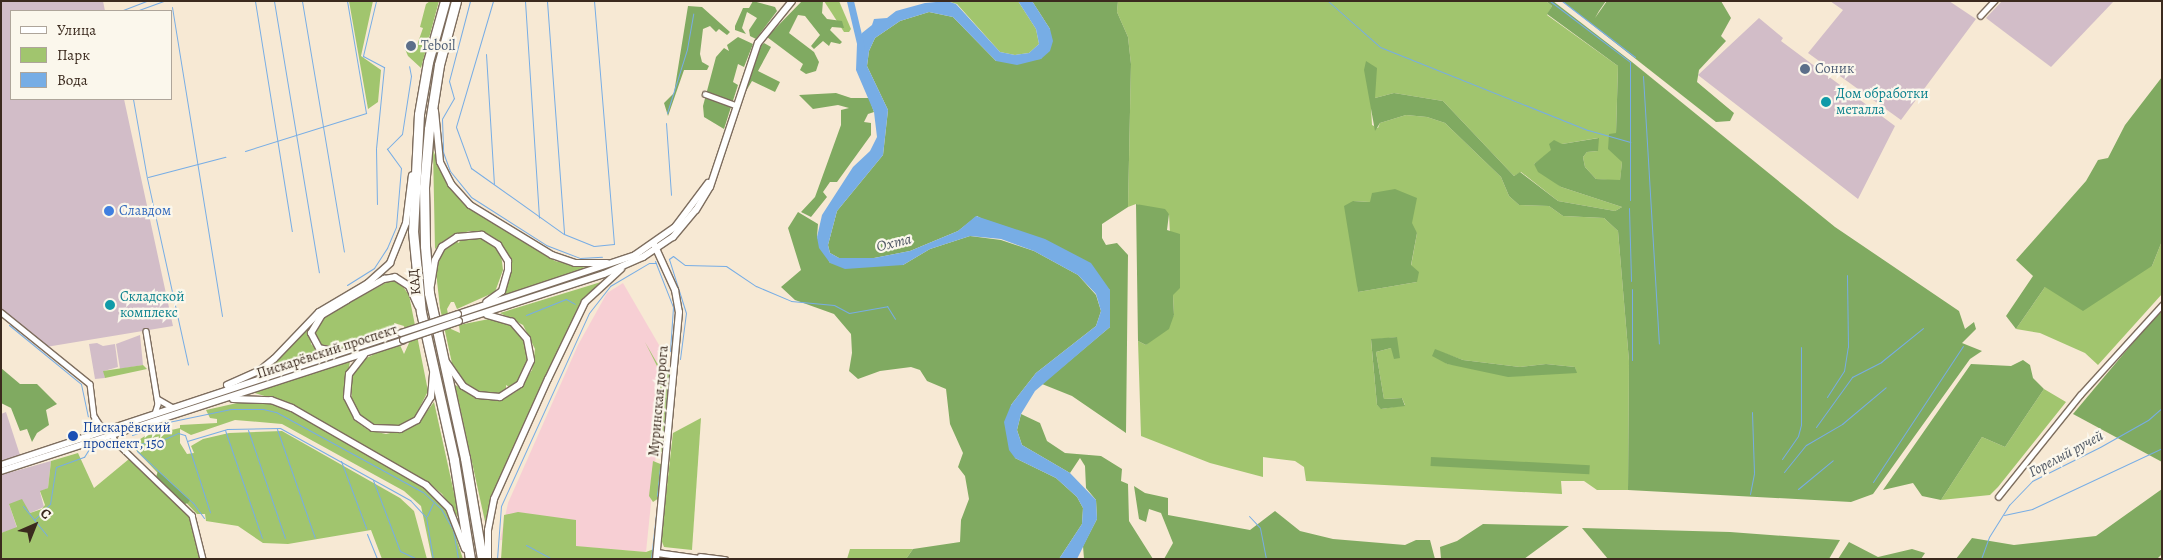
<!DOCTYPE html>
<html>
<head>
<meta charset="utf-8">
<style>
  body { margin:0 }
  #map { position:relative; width:2163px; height:560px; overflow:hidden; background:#f7e9d4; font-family:Alegreya,serif }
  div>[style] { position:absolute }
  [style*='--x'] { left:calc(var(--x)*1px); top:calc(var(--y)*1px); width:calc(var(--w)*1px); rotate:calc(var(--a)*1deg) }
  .built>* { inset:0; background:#f7cfd4 }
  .industrial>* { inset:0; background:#d2bdc8 }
  .green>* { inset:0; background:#a1c56e }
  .forest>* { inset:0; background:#80aa61; transform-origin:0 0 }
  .water>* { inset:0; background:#77ade5 }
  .stream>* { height:1px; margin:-0.5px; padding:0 0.5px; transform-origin:0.5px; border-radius:0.5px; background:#77ade5 }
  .river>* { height:7px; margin:-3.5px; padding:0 3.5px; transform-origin:3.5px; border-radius:3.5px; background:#77ade5 }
  .roads { filter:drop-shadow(1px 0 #7d6d5e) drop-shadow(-1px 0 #7d6d5e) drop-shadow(0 1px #7d6d5e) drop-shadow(0 -1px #7d6d5e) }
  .street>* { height:4.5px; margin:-2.25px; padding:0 2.25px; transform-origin:2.25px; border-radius:2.25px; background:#fff }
  .secondary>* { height:6px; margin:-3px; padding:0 3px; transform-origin:3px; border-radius:3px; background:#fff }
  .highway>* { height:9px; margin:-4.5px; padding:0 4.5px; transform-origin:4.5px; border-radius:4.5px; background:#fff }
  .bridges { filter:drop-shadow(1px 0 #7d6d5e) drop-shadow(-1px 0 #7d6d5e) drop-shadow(0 1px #7d6d5e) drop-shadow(0 -1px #7d6d5e) }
  .secondary-bridge>* { height:6px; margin:-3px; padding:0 3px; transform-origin:3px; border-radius:3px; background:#fff }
  .dots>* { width:14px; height:14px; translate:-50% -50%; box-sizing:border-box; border:2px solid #fbf7ec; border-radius:50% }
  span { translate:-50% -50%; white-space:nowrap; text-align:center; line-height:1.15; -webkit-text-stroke:4.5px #fbf7ec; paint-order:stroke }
  .service-label { font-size:14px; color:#4e5e75 }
  .left { translate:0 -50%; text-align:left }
  .culture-label { font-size:14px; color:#0d838f }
  .shop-label { font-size:14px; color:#366cbe }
  .street-label { font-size:14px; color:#3b2a1e }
  .transit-label { font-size:14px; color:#164399 }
  .water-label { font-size:15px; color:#505864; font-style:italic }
  .frame { position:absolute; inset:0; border:2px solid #3b2a1e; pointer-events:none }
  .legend { position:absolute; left:10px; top:10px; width:162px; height:90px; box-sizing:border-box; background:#fbf7ec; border:1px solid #aea59a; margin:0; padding:6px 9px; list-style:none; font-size:15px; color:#3b2a1e }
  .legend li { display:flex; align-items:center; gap:10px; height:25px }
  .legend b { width:25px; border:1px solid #aea59a }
  .north { position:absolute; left:10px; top:500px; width:50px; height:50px; -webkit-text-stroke:4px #fbf7ec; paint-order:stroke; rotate:44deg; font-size:14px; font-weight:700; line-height:20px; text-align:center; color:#3b2a1e }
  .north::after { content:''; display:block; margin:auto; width:18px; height:22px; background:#3b2a1e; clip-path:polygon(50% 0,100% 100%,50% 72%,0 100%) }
</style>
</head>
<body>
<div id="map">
  <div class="built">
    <div style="clip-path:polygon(623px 283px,666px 357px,646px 552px,500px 540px,508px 503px,578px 345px,607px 293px)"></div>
  </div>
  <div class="industrial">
    <div style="clip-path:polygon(1px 1px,103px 1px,105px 11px,11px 11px,11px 99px,124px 99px,173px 326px,46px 347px,1px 309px)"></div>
    <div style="clip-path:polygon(1830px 1px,1949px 1px,1976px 19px,1901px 120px,1808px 53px,1843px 10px)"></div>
    <div style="clip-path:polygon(2002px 1px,2114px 1px,2051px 67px,1986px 18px)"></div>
    <div style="clip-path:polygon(1759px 18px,1783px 38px,1781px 41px,1895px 126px,1858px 199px,1698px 75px)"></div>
    <div style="clip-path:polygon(140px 335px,143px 365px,120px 369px,116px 344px)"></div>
    <div style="clip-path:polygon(97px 343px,103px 346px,115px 344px,118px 367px,104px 371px,105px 378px,95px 379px,89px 344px)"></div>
    <div style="clip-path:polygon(6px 412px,20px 455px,1px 461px,1px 414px)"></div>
    <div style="clip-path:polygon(51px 461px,48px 488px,40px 492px,44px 507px,30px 513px,9px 504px,17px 528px,1px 533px,1px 475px)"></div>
  </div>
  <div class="green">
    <div style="clip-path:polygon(349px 1px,373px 1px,361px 56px,381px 70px,378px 102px,368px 109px)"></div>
    <div style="clip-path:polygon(430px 1px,439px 1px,421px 68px,408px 56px,405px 49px,415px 51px,423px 28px,420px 27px,426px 4px)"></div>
    <div style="clip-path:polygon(824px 1px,839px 1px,851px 29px,849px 32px,844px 32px)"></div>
    <div style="clip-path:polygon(947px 1px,1018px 1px,1036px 29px,1039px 44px,1029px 53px,1015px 55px,1000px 52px,957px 4px)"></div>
    <div style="clip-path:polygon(evenodd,1118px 1px,1546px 1px,1552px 6px,1547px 15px,1618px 66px,1616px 133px,1622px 162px,1620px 181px,1596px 179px,1585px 167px,1583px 157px,1587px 152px,1598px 151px,1598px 138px,1562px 144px,1534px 164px,1561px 187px,1622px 207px,1615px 211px,1558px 201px,1521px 172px,1514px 176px,1443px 101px,1394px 93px,1375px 98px,1371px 107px,1372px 125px,1378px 128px,1380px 123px,1406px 115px,1427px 117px,1445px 123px,1501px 177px,1509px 196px,1519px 205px,1549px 206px,1563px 216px,1604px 218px,1618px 231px,1629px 361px,1628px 490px,1597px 490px,1584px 481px,1561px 481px,1562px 494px,1306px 481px,1304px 467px,1295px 461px,1263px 457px,1263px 477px,1210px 463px,1141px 436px,1138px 341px,1146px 345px,1174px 315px,1173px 295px,1169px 214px,1136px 204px,1128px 207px,1131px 64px,1128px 37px,1117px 12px,1118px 1px,1353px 201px,1370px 202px,1417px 233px,1411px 266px,1417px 282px,1358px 292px,1353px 201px,1118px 1px,1397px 337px,1391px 348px,1376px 352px,1384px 399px,1402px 398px,1405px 405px,1382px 409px,1377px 405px,1371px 340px,1397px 337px,1118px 1px,1435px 350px,1463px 360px,1520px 367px,1546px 364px,1575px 367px,1576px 372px,1447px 364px,1435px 350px)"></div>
    <div style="clip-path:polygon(433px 150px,447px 185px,468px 208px,555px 261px,587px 268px,499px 297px,510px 269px,499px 243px,489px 236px,470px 231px,451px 236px,435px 249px)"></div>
    <div style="clip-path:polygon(461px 237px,480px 237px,495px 247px,501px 254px,503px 270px,495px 292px,457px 309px,454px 302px,451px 302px,447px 309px,451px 329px,460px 333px,459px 325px,489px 319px,511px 324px,525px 340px,529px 360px,519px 381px,511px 388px,506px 385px,506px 391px,501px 393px,477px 393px,466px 387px,453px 368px,440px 308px,436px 272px,442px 251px,455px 241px,459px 243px)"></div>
    <div style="clip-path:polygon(2162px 241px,2162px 294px,2098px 365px,2085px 353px,2040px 333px,2016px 329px,2045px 287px,2152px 266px)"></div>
    <div style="clip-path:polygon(391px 280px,401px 284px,409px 295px,428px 391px,414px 419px,398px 428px,378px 428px,360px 417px,352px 403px,351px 375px,363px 360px,378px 352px,400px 345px,404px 354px,409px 343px,404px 326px,394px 323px,396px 329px,339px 349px,321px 346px,314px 333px,325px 316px)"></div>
    <div style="clip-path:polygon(601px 282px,585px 299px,575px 318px,486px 526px,455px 385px,486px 400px,504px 399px,517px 391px,532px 370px,535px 349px,523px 325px,500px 313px)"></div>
    <div style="clip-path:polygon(310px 326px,311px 344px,322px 354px,261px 374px)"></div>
    <div style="clip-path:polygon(645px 342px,657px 363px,670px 373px,663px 451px,658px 455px,649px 453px,655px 449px,661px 374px)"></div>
    <div style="clip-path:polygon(350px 361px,344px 398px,354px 420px,368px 430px,386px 434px,408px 429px,419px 422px,434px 402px,460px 520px,442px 494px,429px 483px,293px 405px,252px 392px)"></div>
    <div style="clip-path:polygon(143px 365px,147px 369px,105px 378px,103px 371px)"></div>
    <div style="clip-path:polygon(2044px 389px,2066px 402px,1998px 487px,1990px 495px,1941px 500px,1982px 437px,2005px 447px)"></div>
    <div style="clip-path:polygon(246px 401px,268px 402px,290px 410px,424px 486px,447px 510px,463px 559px,432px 559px,421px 506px,404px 491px,282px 424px,235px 420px,191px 435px,180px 429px,180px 443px,187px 454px,194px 453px,191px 446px,203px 439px,229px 433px,282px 431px,400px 498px,414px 511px,427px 559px,382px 559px,371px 530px,288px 544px,263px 543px,238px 526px,206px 521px,205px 514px,197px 514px,131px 445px,145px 436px,180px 428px,180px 425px,217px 423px,217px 419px,210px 418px,206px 410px)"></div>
    <div style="clip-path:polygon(701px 418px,692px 550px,664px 547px,661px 539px,673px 433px)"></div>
    <div style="clip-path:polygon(78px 453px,94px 488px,129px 459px,190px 515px,200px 559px,1px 559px,1px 533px,17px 527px,9px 504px,22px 499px,30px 513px,42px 509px,45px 505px,40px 491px,48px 488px,51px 461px)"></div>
    <div style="clip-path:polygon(653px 461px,663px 465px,659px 498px,653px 502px,649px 496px)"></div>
    <div style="clip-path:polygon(518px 512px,576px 520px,576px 546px,646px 552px,654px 549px,655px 559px,501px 559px,504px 515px)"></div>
    <div style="clip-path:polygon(850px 549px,913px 549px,906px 559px,847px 559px)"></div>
  </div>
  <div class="forest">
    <div style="clip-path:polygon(753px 1px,775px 7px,777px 11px,756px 39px,750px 36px,749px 30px,757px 18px,747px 12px,742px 28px,746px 34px,735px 30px,735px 26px,743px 8px,749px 8px)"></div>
    <div style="clip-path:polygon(802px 1px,823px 1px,822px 13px,827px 19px,842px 21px,844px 28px,832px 27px,830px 30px,842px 42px,840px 44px,831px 42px,829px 46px,823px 41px,814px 49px,811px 46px,820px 35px,805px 16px,798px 15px,789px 33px,814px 52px,819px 62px,816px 71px,806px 74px,800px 70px,803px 64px,767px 37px)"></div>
    <div style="clip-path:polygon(1032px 1px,1118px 1px,1117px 12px,1128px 37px,1131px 64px,1128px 207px,1102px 224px,1102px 238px,1106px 245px,1117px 243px,1128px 255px,1126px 433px,1072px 396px,1042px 384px,1110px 327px,1110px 290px,977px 216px,958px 231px,910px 251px,874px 258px,839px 258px,830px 253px,828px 245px,837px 211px,883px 155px,888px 110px,867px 66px,869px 51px,875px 38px,900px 21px,929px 12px,953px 17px,996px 61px,1041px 59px,1050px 29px)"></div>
    <div style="clip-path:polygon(1546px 1px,1553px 1px,1632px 62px,1835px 227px,1959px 311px,1965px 329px,1974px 322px,1976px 329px,1962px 343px,1982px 351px,1970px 359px,1873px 494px,1851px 502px,1628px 490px,1629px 361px,1618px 231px,1604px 218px,1563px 216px,1549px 206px,1519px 205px,1509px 196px,1501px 177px,1445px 123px,1427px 117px,1406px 115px,1380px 123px,1375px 131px,1364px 70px,1366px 61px,1377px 68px,1375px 98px,1394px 93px,1443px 101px,1514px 176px,1520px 172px,1558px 201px,1615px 211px,1622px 207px,1561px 187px,1538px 172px,1534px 164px,1551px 150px,1549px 144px,1554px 140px,1562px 144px,1599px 138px,1598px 151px,1587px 152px,1583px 157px,1585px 167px,1596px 179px,1620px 180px,1622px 162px,1608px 149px,1609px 134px,1616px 133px,1618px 66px,1547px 14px,1552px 6px)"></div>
    <div style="clip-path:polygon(1562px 1px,1606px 1px,1599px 11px,1595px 18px,1607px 1px,1721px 1px,1731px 18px,1721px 36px,1726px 41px,1699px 70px,1697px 82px,1734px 113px,1730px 121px,1716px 122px)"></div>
    <div style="clip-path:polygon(688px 6px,702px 7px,730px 32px,727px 35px,719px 29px,716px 32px,710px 26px,703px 29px,700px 54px,702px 62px,709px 66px,707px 70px,684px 70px,668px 116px,664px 103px,674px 93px)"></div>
    <div style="clip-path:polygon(738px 37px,753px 44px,744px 67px,738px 64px,733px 82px,738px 85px,724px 129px,704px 117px,703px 106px,716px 57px,724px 48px,729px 51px,727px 45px)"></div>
    <div style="clip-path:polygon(764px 43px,771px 47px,758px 71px,780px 82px,775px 92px,752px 81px,742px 98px,758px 48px)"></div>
    <div style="clip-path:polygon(2162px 77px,2162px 241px,2152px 266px,2083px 311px,2045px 287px,2016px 329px,2006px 316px,2033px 276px,2016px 260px,2086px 181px,2098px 160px,2108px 158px,2125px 125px)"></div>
    <div style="clip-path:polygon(836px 93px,851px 98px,869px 98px,874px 112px,868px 114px,864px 122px,871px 123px,871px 135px,837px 182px,830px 182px,823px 192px,827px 197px,811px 217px,801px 212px,815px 197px,841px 125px,841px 110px,849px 108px,838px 105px,813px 109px,799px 95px)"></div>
    <div style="clip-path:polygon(1395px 189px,1417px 198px,1412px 223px,1417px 233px,1411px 265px,1419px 272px,1417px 282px,1358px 292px,1344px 206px,1353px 201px,1370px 202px,1372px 193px)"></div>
    <div style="clip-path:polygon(1136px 204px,1165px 209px,1169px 214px,1167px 230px,1180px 234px,1180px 288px,1173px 295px,1174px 315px,1169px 329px,1146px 345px,1138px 341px)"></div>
    <div style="clip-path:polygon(798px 212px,818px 224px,817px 237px,830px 263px,903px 265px,930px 249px,970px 236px,1001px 240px,1034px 251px,1078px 275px,1096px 295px,1101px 311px,1096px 326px,1036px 373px,1011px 405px,1015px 458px,1056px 478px,1077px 497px,1083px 508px,1082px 524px,1059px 559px,906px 559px,913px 549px,960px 542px,961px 520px,969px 499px,965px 476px,958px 467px,963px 453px,950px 424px,946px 389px,927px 381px,920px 370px,911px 367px,880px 371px,858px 379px,849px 371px,852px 353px,851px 334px,834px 314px,795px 300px,781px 287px,801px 270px,788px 228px)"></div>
    <div style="clip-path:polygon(2162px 308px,2162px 462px,2073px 414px)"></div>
    <div style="clip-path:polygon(1397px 337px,1400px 358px,1394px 359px,1391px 348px,1376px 352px,1384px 399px,1402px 398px,1405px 406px,1381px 409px,1377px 405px,1371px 339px)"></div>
    <div style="clip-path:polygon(1435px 349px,1463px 360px,1520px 367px,1546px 364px,1575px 367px,1577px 373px,1508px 377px,1447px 364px,1432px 356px)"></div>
    <div style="clip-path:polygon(2023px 360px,2030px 365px,2033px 378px,2044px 389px,2005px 447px,1982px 437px,1941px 500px,1922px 496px,1913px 483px,1883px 490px,1971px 364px,2011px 366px)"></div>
    <div style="clip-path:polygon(1px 368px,20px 384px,37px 384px,57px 404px,46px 410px,49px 425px,37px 433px,32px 442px,27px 429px,20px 431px,11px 408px,1px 403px)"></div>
    <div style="clip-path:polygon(1021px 414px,1040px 423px,1047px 441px,1065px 453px,1101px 456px,1122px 469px,1121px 481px,1128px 484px,1129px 521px,1153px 559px,1084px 559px,1083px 546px,1097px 519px,1096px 500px,1086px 488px,1085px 466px,1080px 458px,1070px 473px,1022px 445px,1017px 430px)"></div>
    <div style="left:1431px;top:457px;width:159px;height:9px;rotate:3deg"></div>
    <div style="clip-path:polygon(158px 471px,190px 500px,188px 503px,185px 504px,156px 477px)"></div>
    <div style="clip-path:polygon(1134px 486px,1145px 493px,1168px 498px,1168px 515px,1250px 530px,1275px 511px,1300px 531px,1333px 539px,1405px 545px,1416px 540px,1430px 540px,1435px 559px,1164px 559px,1173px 543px,1161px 513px,1149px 509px,1146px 522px,1139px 519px)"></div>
    <div style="clip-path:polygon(2162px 489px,2162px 554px,2157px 559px,1956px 559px,1972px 538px,2014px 545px,2096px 536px)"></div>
    <div style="clip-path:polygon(1483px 524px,1569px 526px,1524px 559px,1441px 559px,1440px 547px,1457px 541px)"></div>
    <div style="clip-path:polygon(1582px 528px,1730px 532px,1840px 540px,1829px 559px,1608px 559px)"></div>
    <div style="clip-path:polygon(1849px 542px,1878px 557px,1912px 549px,1925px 553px,1921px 559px,1838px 559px)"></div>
  </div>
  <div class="water">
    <div style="clip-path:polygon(947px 1px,956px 4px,1000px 52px,1015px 55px,1029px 53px,1039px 44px,1036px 29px,1018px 1px,1032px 1px,1050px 29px,1053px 41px,1050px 51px,1041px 59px,1017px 65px,996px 61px,953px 17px,929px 12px,900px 21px,875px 38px,869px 51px,867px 66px,888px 110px,883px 155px,837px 211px,828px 245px,830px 253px,839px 258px,874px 258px,910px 251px,958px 231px,976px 216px,1045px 239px,1091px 263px,1110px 290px,1110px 327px,1035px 391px,1021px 414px,1017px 430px,1022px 445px,1070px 473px,1096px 500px,1097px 519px,1077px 559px,1059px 559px,1082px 524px,1083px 508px,1077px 497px,1056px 478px,1015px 458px,1009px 450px,1004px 422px,1011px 405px,1036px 373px,1096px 326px,1101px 311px,1096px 294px,1078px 275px,1034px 251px,1001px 239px,970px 236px,930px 249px,903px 265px,845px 269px,830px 263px,819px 248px,817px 237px,822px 215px,853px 167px,870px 151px,877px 137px,874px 112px,856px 70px,857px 44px,862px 33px,872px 25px,874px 19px,887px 18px,896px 11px,925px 3px)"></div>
  </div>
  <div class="stream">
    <div style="--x:255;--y:1;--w:233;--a:80.9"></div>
    <div style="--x:274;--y:1;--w:275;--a:80.6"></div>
    <div style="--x:302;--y:1;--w:254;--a:80.5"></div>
    <div style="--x:376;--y:1;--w:57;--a:103.3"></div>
    <div style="--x:363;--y:56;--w:24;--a:28"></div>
    <div style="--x:384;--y:67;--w:81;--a:95.6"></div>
    <div style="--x:376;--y:148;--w:56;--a:89"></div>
    <div style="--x:470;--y:1;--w:83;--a:104.7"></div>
    <div style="--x:449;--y:81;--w:18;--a:74"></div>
    <div style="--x:454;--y:98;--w:24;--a:120"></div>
    <div style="--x:442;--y:119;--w:33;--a:88"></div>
    <div style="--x:443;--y:152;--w:20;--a:70"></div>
    <div style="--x:450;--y:171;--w:33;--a:51"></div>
    <div style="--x:471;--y:197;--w:89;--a:32.6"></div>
    <div style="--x:546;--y:245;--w:36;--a:21"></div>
    <div style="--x:580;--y:258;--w:22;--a:-3"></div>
    <div style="--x:493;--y:1;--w:131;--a:106.4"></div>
    <div style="--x:456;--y:127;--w:44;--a:69.9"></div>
    <div style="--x:471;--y:168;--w:114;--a:35.4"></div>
    <div style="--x:564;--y:234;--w:32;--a:22"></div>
    <div style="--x:594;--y:246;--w:20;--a:-6"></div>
    <div style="--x:614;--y:244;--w:244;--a:-94.7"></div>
    <div style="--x:525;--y:1;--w:217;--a:86.3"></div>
    <div style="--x:547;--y:1;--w:233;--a:85.8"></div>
    <div style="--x:1328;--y:1;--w:69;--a:41.5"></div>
    <div style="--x:1380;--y:47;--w:224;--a:21.8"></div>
    <div style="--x:1588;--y:130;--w:44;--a:15.9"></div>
    <div style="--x:1550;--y:1;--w:101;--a:37.3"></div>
    <div style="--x:1630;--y:62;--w:138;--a:90"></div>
    <div style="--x:1562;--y:1;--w:92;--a:37.5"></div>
    <div style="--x:172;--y:7;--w:313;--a:80.8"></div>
    <div style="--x:123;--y:10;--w:25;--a:-21"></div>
    <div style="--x:136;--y:11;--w:30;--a:-20"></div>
    <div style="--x:486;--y:54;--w:130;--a:86.5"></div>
    <div style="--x:1643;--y:76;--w:268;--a:86.6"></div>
    <div style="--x:133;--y:99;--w:80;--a:80"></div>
    <div style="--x:147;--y:178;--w:191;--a:77.6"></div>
    <div style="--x:667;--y:113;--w:67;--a:-72.6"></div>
    <div style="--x:687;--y:49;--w:36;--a:-80"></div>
    <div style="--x:666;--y:123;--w:72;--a:86"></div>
    <div style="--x:245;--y:151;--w:127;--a:-17.4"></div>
    <div style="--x:366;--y:113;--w:114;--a:-99.6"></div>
    <div style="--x:148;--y:177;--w:80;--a:-14.6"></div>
    <div style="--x:1629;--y:208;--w:73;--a:88.4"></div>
    <div style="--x:655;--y:261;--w:49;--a:68.6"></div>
    <div style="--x:673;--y:307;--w:44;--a:93.9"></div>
    <div style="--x:347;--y:285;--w:32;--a:-32"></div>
    <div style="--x:374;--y:268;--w:24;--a:-57"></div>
    <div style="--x:387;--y:248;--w:23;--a:-67"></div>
    <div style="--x:396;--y:227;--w:59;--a:-85.2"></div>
    <div style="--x:401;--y:168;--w:24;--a:-126"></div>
    <div style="--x:387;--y:149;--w:21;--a:-45"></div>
    <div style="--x:402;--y:134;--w:59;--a:-81.2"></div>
    <div style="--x:411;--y:76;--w:10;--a:-101"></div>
    <div style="--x:1632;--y:289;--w:71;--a:90"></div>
    <div style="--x:526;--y:315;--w:43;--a:-21.8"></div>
    <div style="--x:566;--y:299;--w:10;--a:29"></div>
    <div style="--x:9;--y:325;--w:93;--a:39.3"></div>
    <div style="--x:81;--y:384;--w:33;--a:78"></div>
    <div style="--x:680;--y:359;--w:46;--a:-82.6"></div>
    <div style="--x:686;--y:313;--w:57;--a:-107.5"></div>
    <div style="--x:669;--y:259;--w:5;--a:-37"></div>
    <div style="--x:673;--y:256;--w:15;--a:37"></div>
    <div style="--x:685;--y:265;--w:41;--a:1.4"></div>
    <div style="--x:726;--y:266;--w:36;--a:34"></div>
    <div style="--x:756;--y:286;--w:38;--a:23"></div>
    <div style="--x:791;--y:301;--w:43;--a:5.3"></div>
    <div style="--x:834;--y:305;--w:17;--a:28"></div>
    <div style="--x:849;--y:313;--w:39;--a:-10"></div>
    <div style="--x:887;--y:306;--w:15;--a:58"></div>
    <div style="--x:1827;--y:397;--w:31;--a:-57"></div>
    <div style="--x:1844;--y:371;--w:24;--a:-81"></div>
    <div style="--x:1848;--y:347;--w:72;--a:-90.8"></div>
    <div style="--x:1816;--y:427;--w:62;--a:-54.2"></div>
    <div style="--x:1852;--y:377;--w:33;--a:-27"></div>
    <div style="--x:1881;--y:362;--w:54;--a:-39"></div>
    <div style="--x:85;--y:428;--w:8;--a:-67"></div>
    <div style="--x:277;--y:429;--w:115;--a:70.8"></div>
    <div style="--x:225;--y:430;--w:114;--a:71.1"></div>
    <div style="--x:248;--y:430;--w:114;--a:71.1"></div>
    <div style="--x:132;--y:435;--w:43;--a:-18.9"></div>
    <div style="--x:173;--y:421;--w:59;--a:-11.7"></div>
    <div style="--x:231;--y:409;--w:32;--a:0"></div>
    <div style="--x:263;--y:409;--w:13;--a:13"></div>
    <div style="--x:276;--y:412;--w:167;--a:28.6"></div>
    <div style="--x:423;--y:492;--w:25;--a:43"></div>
    <div style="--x:441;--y:509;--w:24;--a:60"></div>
    <div style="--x:453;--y:530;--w:29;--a:80"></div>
    <div style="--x:187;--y:441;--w:75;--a:72.1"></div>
    <div style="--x:662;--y:451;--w:77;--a:-84.8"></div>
    <div style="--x:1782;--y:459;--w:28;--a:-55"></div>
    <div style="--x:1798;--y:436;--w:11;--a:-75"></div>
    <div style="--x:1801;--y:425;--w:78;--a:-90"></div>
    <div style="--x:341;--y:461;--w:72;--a:69.5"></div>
    <div style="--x:1784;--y:472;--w:35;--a:-51"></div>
    <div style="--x:1806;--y:445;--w:42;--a:-30.3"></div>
    <div style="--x:1842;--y:424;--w:57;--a:-40.1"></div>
    <div style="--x:373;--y:480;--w:76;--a:69.2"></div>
    <div style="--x:400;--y:551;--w:19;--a:25"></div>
    <div style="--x:1873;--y:482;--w:163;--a:-56.5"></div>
    <div style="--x:1798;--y:489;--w:45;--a:-39.6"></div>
    <div style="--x:1750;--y:494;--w:21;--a:-79"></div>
    <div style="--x:1754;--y:473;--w:61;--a:-91.9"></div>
    <div style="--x:657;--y:496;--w:29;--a:-84"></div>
    <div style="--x:23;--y:506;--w:38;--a:51"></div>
    <div style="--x:2004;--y:515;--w:29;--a:-12"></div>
    <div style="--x:2032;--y:509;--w:144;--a:-25.1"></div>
    <div style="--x:427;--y:516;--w:14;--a:-65"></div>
    <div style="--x:1249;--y:516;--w:16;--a:47"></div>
    <div style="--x:1260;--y:528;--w:32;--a:79"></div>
    <div style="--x:204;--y:518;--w:19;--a:-126"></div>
    <div style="--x:193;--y:503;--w:76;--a:-137.1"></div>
    <div style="--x:137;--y:451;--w:7;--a:-82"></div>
    <div style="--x:138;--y:444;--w:22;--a:-8"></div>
    <div style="--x:160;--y:441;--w:20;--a:-24"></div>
    <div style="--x:178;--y:433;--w:7;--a:16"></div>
    <div style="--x:185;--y:435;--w:6;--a:72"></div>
    <div style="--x:187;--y:441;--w:42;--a:-16.7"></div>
    <div style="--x:227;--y:429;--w:53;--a:-1.1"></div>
    <div style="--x:280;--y:428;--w:149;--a:29"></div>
    <div style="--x:410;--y:500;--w:23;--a:47"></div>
    <div style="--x:426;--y:517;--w:43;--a:80.5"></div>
    <div style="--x:34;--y:520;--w:23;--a:-45"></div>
    <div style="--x:50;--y:504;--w:37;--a:-81"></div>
    <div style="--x:56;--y:467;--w:30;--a:-20"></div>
    <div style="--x:84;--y:457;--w:9;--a:-58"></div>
    <div style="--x:89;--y:449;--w:19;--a:-18"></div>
    <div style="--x:367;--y:534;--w:27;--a:68"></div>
    <div style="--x:526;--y:545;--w:30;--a:28"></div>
    <div style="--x:497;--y:559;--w:53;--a:-85.7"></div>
    <div style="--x:501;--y:506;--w:212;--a:-65.5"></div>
    <div style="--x:589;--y:313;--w:34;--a:-52"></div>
    <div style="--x:610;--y:286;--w:45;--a:-30.5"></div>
    <div style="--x:649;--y:263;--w:7;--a:0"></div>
    <div style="--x:651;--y:559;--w:45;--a:-83.7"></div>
    <div style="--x:1981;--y:559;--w:23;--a:-70"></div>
    <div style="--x:1989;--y:537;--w:38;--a:-58"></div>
    <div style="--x:2009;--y:505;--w:33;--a:-46"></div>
    <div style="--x:2032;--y:481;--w:76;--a:-26.6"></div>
    <div style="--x:2100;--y:447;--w:55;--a:-29.4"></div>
    <div style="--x:2148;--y:420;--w:18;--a:-41"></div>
  </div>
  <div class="river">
    <div style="--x:850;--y:1;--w:47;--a:76.6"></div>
  </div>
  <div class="roads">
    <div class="street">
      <div style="--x:1980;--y:16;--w:21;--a:-47"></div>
      <div style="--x:705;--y:94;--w:32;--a:20"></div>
      <div style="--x:1;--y:312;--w:114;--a:39"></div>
      <div style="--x:90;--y:384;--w:32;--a:83"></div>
      <div style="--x:94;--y:416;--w:11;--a:56"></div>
      <div style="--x:100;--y:425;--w:9;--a:27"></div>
      <div style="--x:146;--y:331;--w:74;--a:80.7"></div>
      <div style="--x:158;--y:404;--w:10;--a:107"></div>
      <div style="--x:158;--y:399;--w:16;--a:30"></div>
      <div style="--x:112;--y:434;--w:8;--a:67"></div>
      <div style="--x:115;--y:441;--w:107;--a:43.9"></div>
      <div style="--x:192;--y:515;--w:45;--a:76"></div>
      <div style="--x:88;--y:436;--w:19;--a:-69"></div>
      <div style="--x:1998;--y:497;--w:131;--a:-51.2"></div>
      <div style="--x:2080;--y:395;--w:122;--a:-47.7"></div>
      <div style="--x:700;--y:556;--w:25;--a:7"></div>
    </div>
    <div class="secondary">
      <div style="--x:435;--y:111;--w:51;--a:84.4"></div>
      <div style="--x:440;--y:162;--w:25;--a:63"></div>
      <div style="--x:451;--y:184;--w:28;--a:48"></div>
      <div style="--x:470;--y:205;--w:96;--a:31.4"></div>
      <div style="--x:552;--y:255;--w:24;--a:19"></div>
      <div style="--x:575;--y:263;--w:32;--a:0"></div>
      <div style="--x:654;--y:244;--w:51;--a:65.5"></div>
      <div style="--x:675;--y:290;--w:22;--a:80"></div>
      <div style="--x:679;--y:312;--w:248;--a:95.3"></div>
      <div style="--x:431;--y:285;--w:25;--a:-81"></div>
      <div style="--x:435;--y:260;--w:15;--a:-62"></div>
      <div style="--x:442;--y:247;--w:18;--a:-34"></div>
      <div style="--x:457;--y:237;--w:25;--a:-5"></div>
      <div style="--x:482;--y:235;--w:19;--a:32"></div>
      <div style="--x:498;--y:245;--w:19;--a:58"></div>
      <div style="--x:508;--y:261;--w:9;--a:90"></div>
      <div style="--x:508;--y:270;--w:22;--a:106"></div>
      <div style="--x:502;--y:291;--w:19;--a:145"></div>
      <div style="--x:458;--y:314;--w:187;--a:-18.4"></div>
      <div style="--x:635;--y:255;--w:49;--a:-35"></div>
      <div style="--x:675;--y:227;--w:55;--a:-53.1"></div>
      <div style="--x:459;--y:321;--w:152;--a:-18"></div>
      <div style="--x:604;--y:274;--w:43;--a:-23.6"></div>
      <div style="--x:643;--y:257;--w:36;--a:-34"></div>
      <div style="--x:673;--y:237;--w:35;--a:-50"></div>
      <div style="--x:696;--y:210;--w:27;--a:-59"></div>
      <div style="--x:710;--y:187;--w:152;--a:-71.6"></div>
      <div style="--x:758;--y:43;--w:54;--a:-51"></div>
      <div style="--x:339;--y:352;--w:20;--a:-169"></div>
      <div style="--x:319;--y:348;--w:17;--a:-118"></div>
      <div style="--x:311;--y:333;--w:21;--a:-59"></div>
      <div style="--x:322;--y:315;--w:29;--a:-31"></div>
      <div style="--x:347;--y:300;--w:43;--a:-29.6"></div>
      <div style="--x:384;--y:279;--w:11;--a:-10"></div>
      <div style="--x:395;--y:277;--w:17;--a:33"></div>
      <div style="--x:409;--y:286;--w:22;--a:66"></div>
      <div style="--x:364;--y:355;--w:24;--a:128"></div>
      <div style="--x:349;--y:374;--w:23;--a:95"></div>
      <div style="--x:347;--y:397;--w:22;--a:63"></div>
      <div style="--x:357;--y:417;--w:19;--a:35"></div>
      <div style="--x:373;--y:428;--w:27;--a:2"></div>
      <div style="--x:400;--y:429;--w:19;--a:-28"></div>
      <div style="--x:417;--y:420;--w:27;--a:-59"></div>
      <div style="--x:431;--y:397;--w:23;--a:-85"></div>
      <div style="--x:447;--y:363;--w:28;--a:55"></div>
      <div style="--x:463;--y:386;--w:17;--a:31"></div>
      <div style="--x:478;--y:395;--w:22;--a:5"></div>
      <div style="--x:500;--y:397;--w:24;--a:-33"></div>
      <div style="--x:520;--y:384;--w:26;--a:-65"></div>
      <div style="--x:531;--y:360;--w:21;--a:-101"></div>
      <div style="--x:527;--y:339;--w:23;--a:-131"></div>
      <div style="--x:512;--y:322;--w:26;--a:-164"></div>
      <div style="--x:227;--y:385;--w:35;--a:-24"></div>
      <div style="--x:259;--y:371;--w:19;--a:-39"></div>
      <div style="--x:274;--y:359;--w:65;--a:-46.2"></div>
      <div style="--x:319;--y:312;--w:57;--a:-30.6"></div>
      <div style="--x:368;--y:283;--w:30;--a:-42"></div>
      <div style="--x:390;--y:263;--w:43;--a:-68.2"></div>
      <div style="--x:406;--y:223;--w:48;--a:-82.9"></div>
      <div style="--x:233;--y:399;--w:38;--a:2"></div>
      <div style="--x:271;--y:400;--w:22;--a:21"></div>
      <div style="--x:292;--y:408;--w:155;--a:29.9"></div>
      <div style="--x:426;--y:485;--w:33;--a:45"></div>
      <div style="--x:449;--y:508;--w:44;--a:68.7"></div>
      <div style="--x:1;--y:465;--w:421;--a:-18.3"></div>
      <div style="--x:1;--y:471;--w:423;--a:-18"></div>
      <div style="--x:657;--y:553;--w:43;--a:7.9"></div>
      <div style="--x:488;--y:559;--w:29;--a:-90"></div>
      <div style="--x:488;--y:530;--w:32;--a:-79"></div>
      <div style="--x:494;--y:499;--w:132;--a:-65.8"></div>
      <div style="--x:548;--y:379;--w:85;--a:-64.3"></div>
      <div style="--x:585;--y:302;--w:49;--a:-42.5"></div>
    </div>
    <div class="highway">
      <div style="--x:445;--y:1;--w:63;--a:105.6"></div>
      <div style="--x:428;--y:62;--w:53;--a:99.8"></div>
      <div style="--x:419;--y:114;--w:117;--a:92.9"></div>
      <div style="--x:413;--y:231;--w:81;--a:84.4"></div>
      <div style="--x:421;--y:312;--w:152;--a:77.4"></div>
      <div style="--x:454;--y:460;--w:100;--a:80.8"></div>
      <div style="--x:456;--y:1;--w:66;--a:104.9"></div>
      <div style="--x:439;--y:65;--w:65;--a:98.9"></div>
      <div style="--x:429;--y:129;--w:58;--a:94.9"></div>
      <div style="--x:424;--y:187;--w:59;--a:89"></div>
      <div style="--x:425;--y:246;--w:47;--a:85.1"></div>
      <div style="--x:429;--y:293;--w:169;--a:77.7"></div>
      <div style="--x:465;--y:458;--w:102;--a:80.4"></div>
    </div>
  </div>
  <div class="bridges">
    <div class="secondary-bridge">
      <div style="--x:401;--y:333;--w:60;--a:-18.4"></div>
      <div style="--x:403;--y:340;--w:59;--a:-18.7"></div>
    </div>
  </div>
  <div class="dots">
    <div style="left:411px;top:46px;background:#5c6f8a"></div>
    <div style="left:1805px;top:69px;background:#5c6f8a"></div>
    <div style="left:1826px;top:102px;background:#0f9aa8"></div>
    <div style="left:109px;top:211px;background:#3f7fe0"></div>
    <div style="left:110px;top:305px;background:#0f9aa8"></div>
    <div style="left:73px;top:436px;background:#1a4fb4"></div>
  </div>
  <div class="service-label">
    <span class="left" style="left:421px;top:46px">Teboil</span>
    <span class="left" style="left:1815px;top:69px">Соник</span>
  </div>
  <div class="culture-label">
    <span class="left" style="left:1836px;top:102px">Дом обработки<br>металла</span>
    <span class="left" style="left:120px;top:305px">Складской<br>комплекс</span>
  </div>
  <div class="shop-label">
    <span class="left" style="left:119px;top:211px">Славдом</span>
  </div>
  <div class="street-label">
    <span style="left:415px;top:282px;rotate:-97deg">КАД</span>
    <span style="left:327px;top:352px;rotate:-18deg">Пискарёвский проспект</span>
    <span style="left:659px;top:401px;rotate:-85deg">Муринская дорога</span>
  </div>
  <div class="transit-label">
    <span class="left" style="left:83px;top:436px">Пискарёвский<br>проспект, 150</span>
  </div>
  <div class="water-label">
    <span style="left:894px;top:243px;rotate:-14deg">Охта</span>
    <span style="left:2066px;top:454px;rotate:-28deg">Горелый ручей</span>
  </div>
  <div class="frame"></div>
  <ul class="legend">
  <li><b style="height:6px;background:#fff"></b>Улица</li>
  <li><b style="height:14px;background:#a1c56e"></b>Парк</li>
  <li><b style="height:14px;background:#77ade5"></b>Вода</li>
  </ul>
  <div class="north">С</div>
</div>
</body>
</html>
